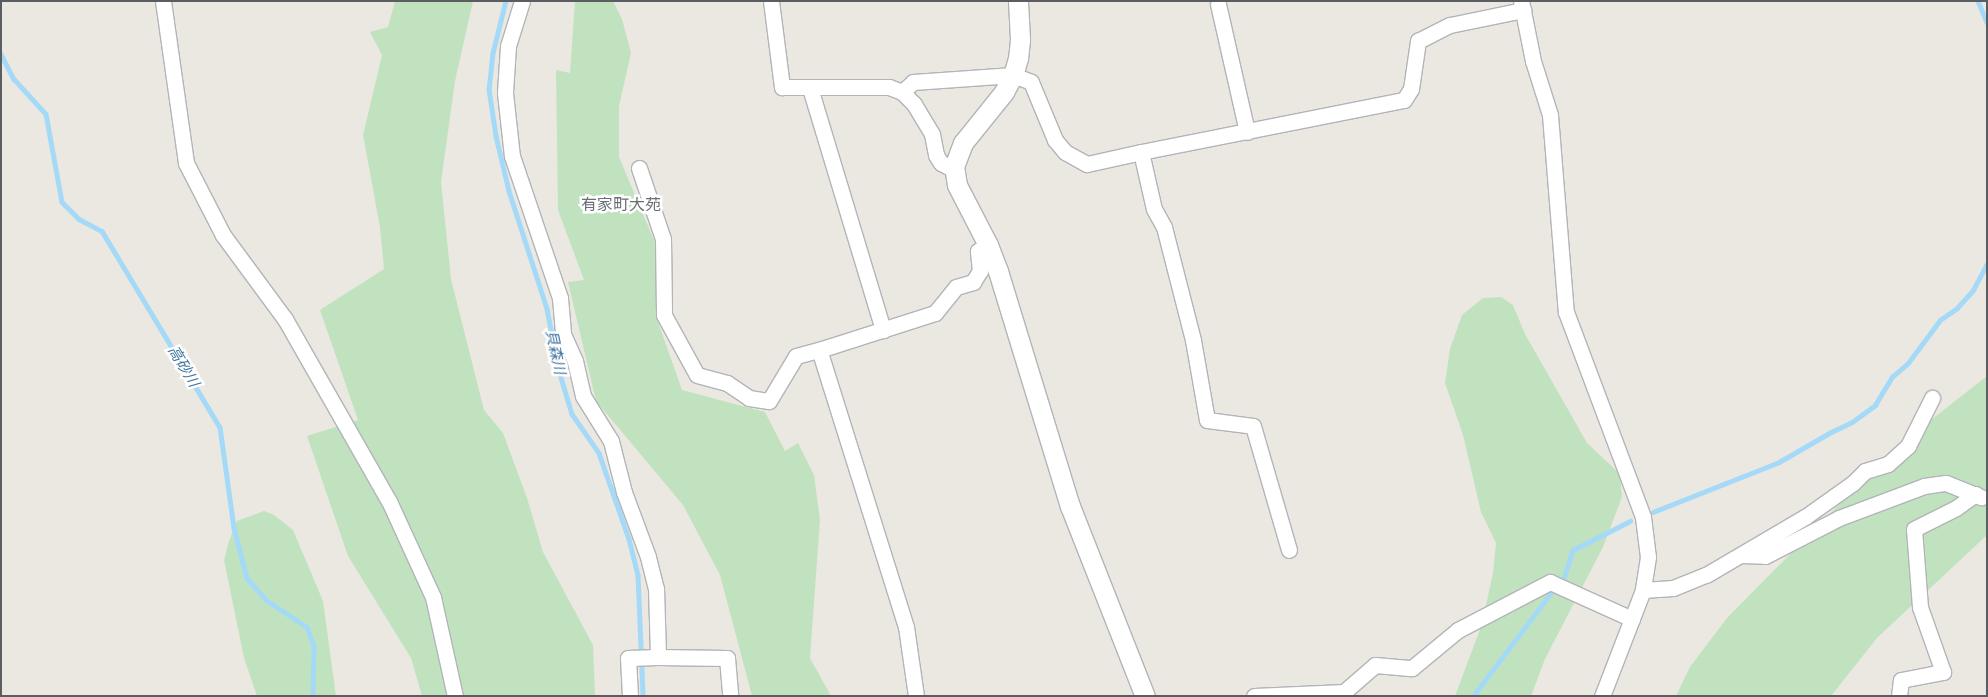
<!DOCTYPE html>
<html>
<head>
<meta charset="utf-8">
<style>
  body { margin:0 }
  #map { position:relative; width:1988px; height:697px; overflow:hidden; background:#ebe8e1; font-family:Ubuntu,"Noto Sans JP",sans-serif }
  div>[style] { position:absolute }
  [style*='--x'] { left:calc(var(--x)*1px); top:calc(var(--y)*1px); width:calc(var(--w)*1px); rotate:calc(var(--a)*1deg) }
  .green>* { inset:0; background:#c1e2bf }
  .stream>* { height:4.5px; margin:-2.25px; padding:0 2.25px; transform-origin:2.25px; border-radius:2.25px; background:#a4daf8 }
  .roads { filter:drop-shadow(1px 0 #b2b4b8) drop-shadow(-1px 0 #b2b4b8) drop-shadow(0 1px #b2b4b8) drop-shadow(0 -1px #b2b4b8) }
  .minor>* { height:15px; margin:-7.5px; padding:0 7.5px; transform-origin:7.5px; border-radius:7.5px; background:#fff }
  .tertiary>* { height:19px; margin:-9.5px; padding:0 9.5px; transform-origin:9.5px; border-radius:9.5px; background:#fff }
  span { translate:-50% -50%; white-space:nowrap; text-align:center; line-height:1.15; -webkit-text-stroke:5px #fff; paint-order:stroke }
  .water-label { font-size:15px; color:#4176a0; font-style:italic }
  .quarter-label { font-size:16px; color:#6b6f73 }
  .frame { position:absolute; inset:0; border:2px solid #5a5d61; pointer-events:none }
</style>
</head>
<body>
<div id="map">
  <div class="green">
    <div style="clip-path:polygon(395px 1px,473px 1px,455px 81px,441px 182px,451px 279px,484px 410px,503px 433px,527px 498px,543px 552px,593px 645px,595px 696px,422px 696px,411px 658px,348px 556px,307px 436px,358px 420px,320px 310px,384px 269px,380px 227px,363px 135px,382px 55px,370px 32px,388px 27px)"></div>
    <div style="clip-path:polygon(575px 1px,613px 1px,622px 19px,631px 53px,619px 106px,619px 157px,656px 245px,657px 319px,682px 390px,765px 412px,785px 451px,798px 443px,814px 475px,820px 520px,810px 658px,831px 696px,752px 696px,720px 575px,683px 505px,596px 401px,568px 282px,584px 280px,558px 210px,556px 70px,570px 73px)"></div>
    <div style="clip-path:polygon(1501px 297px,1513px 305px,1525px 334px,1587px 443px,1620px 474px,1622px 497px,1603px 547px,1545px 659px,1531px 696px,1455px 696px,1482px 624px,1493px 573px,1496px 543px,1481px 512px,1463px 435px,1445px 383px,1450px 349px,1462px 315px,1483px 298px)"></div>
    <div style="clip-path:polygon(1987px 376px,1987px 535px,1877px 638px,1831px 696px,1676px 696px,1690px 667px,1727px 618px,1894px 449px)"></div>
    <div style="clip-path:polygon(264px 511px,274px 515px,293px 530px,323px 601px,336px 696px,257px 696px,244px 658px,224px 560px,229px 541px,237px 521px)"></div>
  </div>
  <div class="stream">
    <div style="--x:506;--y:1;--w:54;--a:104"></div>
    <div style="--x:493;--y:53;--w:36;--a:96"></div>
    <div style="--x:489;--y:89;--w:48;--a:81.5"></div>
    <div style="--x:496;--y:136;--w:57;--a:76.7"></div>
    <div style="--x:509;--y:191;--w:124;--a:72.1"></div>
    <div style="--x:547;--y:309;--w:63;--a:79"></div>
    <div style="--x:559;--y:371;--w:45;--a:73.2"></div>
    <div style="--x:572;--y:414;--w:47;--a:55.3"></div>
    <div style="--x:599;--y:453;--w:91;--a:70.8"></div>
    <div style="--x:629;--y:539;--w:37;--a:76"></div>
    <div style="--x:638;--y:575;--w:121;--a:87.6"></div>
    <div style="--x:1978;--y:1;--w:23;--a:67"></div>
    <div style="--x:1;--y:54;--w:28;--a:63"></div>
    <div style="--x:14;--y:79;--w:47;--a:47.6"></div>
    <div style="--x:46;--y:114;--w:89;--a:79.7"></div>
    <div style="--x:62;--y:202;--w:24;--a:45"></div>
    <div style="--x:79;--y:219;--w:26;--a:28"></div>
    <div style="--x:102;--y:231;--w:229;--a:59"></div>
    <div style="--x:220;--y:427;--w:102;--a:82.1"></div>
    <div style="--x:234;--y:528;--w:52;--a:75.4"></div>
    <div style="--x:247;--y:578;--w:28;--a:49"></div>
    <div style="--x:265;--y:599;--w:50;--a:33.7"></div>
    <div style="--x:307;--y:627;--w:20;--a:70"></div>
    <div style="--x:314;--y:646;--w:50;--a:91.1"></div>
    <div style="--x:1653;--y:512;--w:136;--a:-21.6"></div>
    <div style="--x:1779;--y:462;--w:60;--a:-30"></div>
    <div style="--x:1831;--y:432;--w:23;--a:-25"></div>
    <div style="--x:1852;--y:422;--w:29;--a:-36"></div>
    <div style="--x:1875;--y:405;--w:33;--a:-59"></div>
    <div style="--x:1892;--y:377;--w:21;--a:-41"></div>
    <div style="--x:1908;--y:363;--w:54;--a:-53.3"></div>
    <div style="--x:1940;--y:320;--w:21;--a:-35"></div>
    <div style="--x:1957;--y:308;--w:24;--a:-48"></div>
    <div style="--x:1973;--y:290;--w:30;--a:-62"></div>
    <div style="--x:1564;--y:577;--w:28;--a:-72"></div>
    <div style="--x:1573;--y:550;--w:64;--a:-27"></div>
    <div style="--x:1473;--y:696;--w:129;--a:-52.9"></div>
  </div>
  <div class="roads">
    <div class="minor">
      <div style="--x:163;--y:1;--w:164;--a:81.9"></div>
      <div style="--x:186;--y:163;--w:81;--a:62.8"></div>
      <div style="--x:223;--y:235;--w:104;--a:53.6"></div>
      <div style="--x:285;--y:319;--w:210;--a:60.3"></div>
      <div style="--x:389;--y:501;--w:106;--a:65.4"></div>
      <div style="--x:433;--y:597;--w:101;--a:77.5"></div>
      <div style="--x:522;--y:1;--w:47;--a:107.3"></div>
      <div style="--x:508;--y:46;--w:47;--a:93.7"></div>
      <div style="--x:505;--y:93;--w:63;--a:83.7"></div>
      <div style="--x:512;--y:156;--w:150;--a:71.3"></div>
      <div style="--x:560;--y:298;--w:36;--a:85"></div>
      <div style="--x:563;--y:334;--w:30;--a:66"></div>
      <div style="--x:575;--y:361;--w:36;--a:77"></div>
      <div style="--x:583;--y:396;--w:53;--a:58.1"></div>
      <div style="--x:611;--y:441;--w:53;--a:75.7"></div>
      <div style="--x:624;--y:492;--w:69;--a:69.7"></div>
      <div style="--x:648;--y:557;--w:32;--a:76"></div>
      <div style="--x:656;--y:588;--w:69;--a:88.3"></div>
      <div style="--x:771;--y:1;--w:87;--a:82.7"></div>
      <div style="--x:782;--y:87;--w:107;--a:0"></div>
      <div style="--x:889;--y:87;--w:14;--a:21"></div>
      <div style="--x:902;--y:92;--w:17;--a:45"></div>
      <div style="--x:914;--y:104;--w:35;--a:59"></div>
      <div style="--x:932;--y:134;--w:21;--a:79"></div>
      <div style="--x:936;--y:155;--w:9;--a:58"></div>
      <div style="--x:941;--y:163;--w:7;--a:27"></div>
      <div style="--x:947;--y:166;--w:7;--a:0"></div>
      <div style="--x:1521;--y:1;--w:61;--a:78.7"></div>
      <div style="--x:1533;--y:61;--w:57;--a:72.5"></div>
      <div style="--x:1550;--y:115;--w:198;--a:85.4"></div>
      <div style="--x:1566;--y:312;--w:219;--a:69.4"></div>
      <div style="--x:1643;--y:517;--w:40;--a:82.9"></div>
      <div style="--x:1648;--y:557;--w:33;--a:99"></div>
      <div style="--x:1643;--y:590;--w:114;--a:111.1"></div>
      <div style="--x:1218;--y:4;--w:131;--a:77.2"></div>
      <div style="--x:810;--y:88;--w:253;--a:73.2"></div>
      <div style="--x:902;--y:92;--w:15;--a:-42"></div>
      <div style="--x:913;--y:82;--w:100;--a:-4"></div>
      <div style="--x:1013;--y:75;--w:19;--a:21"></div>
      <div style="--x:1031;--y:82;--w:63;--a:67.5"></div>
      <div style="--x:1055;--y:140;--w:16;--a:50"></div>
      <div style="--x:1065;--y:152;--w:25;--a:29"></div>
      <div style="--x:1087;--y:164;--w:55;--a:-12.5"></div>
      <div style="--x:1141;--y:152;--w:58;--a:77.2"></div>
      <div style="--x:1154;--y:209;--w:21;--a:61"></div>
      <div style="--x:1164;--y:227;--w:117;--a:75.6"></div>
      <div style="--x:1193;--y:340;--w:81;--a:80.1"></div>
      <div style="--x:1207;--y:420;--w:46;--a:7.4"></div>
      <div style="--x:1253;--y:426;--w:129;--a:73.8"></div>
      <div style="--x:1141;--y:152;--w:268;--a:-11.2"></div>
      <div style="--x:1404;--y:100;--w:13;--a:-58"></div>
      <div style="--x:1411;--y:89;--w:49;--a:-81.7"></div>
      <div style="--x:1418;--y:41;--w:36;--a:-27"></div>
      <div style="--x:1450;--y:25;--w:75;--a:-11.6"></div>
      <div style="--x:639;--y:168;--w:75;--a:71.3"></div>
      <div style="--x:663;--y:239;--w:76;--a:89.2"></div>
      <div style="--x:664;--y:315;--w:68;--a:61.2"></div>
      <div style="--x:697;--y:375;--w:31;--a:15"></div>
      <div style="--x:727;--y:383;--w:27;--a:34"></div>
      <div style="--x:749;--y:398;--w:20;--a:9"></div>
      <div style="--x:769;--y:401;--w:52;--a:-59"></div>
      <div style="--x:796;--y:356;--w:24;--a:-15"></div>
      <div style="--x:1741;--y:555;--w:24;--a:2"></div>
      <div style="--x:1765;--y:556;--w:83;--a:-27.2"></div>
      <div style="--x:1839;--y:518;--w:91;--a:-20.6"></div>
      <div style="--x:1924;--y:486;--w:22;--a:-8"></div>
      <div style="--x:1946;--y:483;--w:38;--a:22"></div>
      <div style="--x:1643;--y:590;--w:30;--a:-4"></div>
      <div style="--x:1673;--y:588;--w:35;--a:-22"></div>
      <div style="--x:1706;--y:575;--w:115;--a:-30.4"></div>
      <div style="--x:1805;--y:517;--w:59;--a:-35.3"></div>
      <div style="--x:1853;--y:483;--w:17;--a:-45"></div>
      <div style="--x:1865;--y:471;--w:24;--a:-17"></div>
      <div style="--x:1888;--y:464;--w:27;--a:-42"></div>
      <div style="--x:1908;--y:446;--w:54;--a:-63.4"></div>
      <div style="--x:630;--y:696;--w:38;--a:-93"></div>
      <div style="--x:628;--y:658;--w:30;--a:-2"></div>
      <div style="--x:658;--y:657;--w:69;--a:0.8"></div>
      <div style="--x:727;--y:658;--w:38;--a:85"></div>
      <div style="--x:916;--y:696;--w:70;--a:-98.2"></div>
      <div style="--x:906;--y:627;--w:290;--a:-107.4"></div>
      <div style="--x:819;--y:350;--w:122;--a:-17.7"></div>
      <div style="--x:935;--y:313;--w:33;--a:-51"></div>
      <div style="--x:956;--y:287;--w:18;--a:-16"></div>
      <div style="--x:973;--y:282;--w:13;--a:-58"></div>
      <div style="--x:980;--y:271;--w:20;--a:-96"></div>
      <div style="--x:978;--y:251;--w:12;--a:-31"></div>
      <div style="--x:1254;--y:696;--w:90;--a:-2.5"></div>
      <div style="--x:1344;--y:692;--w:41;--a:-41.1"></div>
      <div style="--x:1375;--y:665;--w:37;--a:5"></div>
      <div style="--x:1412;--y:668;--w:60;--a:-39.6"></div>
      <div style="--x:1458;--y:630;--w:104;--a:-27.6"></div>
      <div style="--x:1550;--y:582;--w:90;--a:24.3"></div>
      <div style="--x:1899;--y:696;--w:16;--a:-83"></div>
      <div style="--x:1901;--y:680;--w:43;--a:-10.8"></div>
      <div style="--x:1943;--y:672;--w:69;--a:-109.5"></div>
      <div style="--x:1920;--y:607;--w:78;--a:-94.4"></div>
      <div style="--x:1914;--y:529;--w:47;--a:-26.6"></div>
      <div style="--x:1956;--y:508;--w:24;--a:-36"></div>
    </div>
    <div class="tertiary">
      <div style="--x:1018;--y:1;--w:39;--a:87"></div>
      <div style="--x:1020;--y:40;--w:18;--a:96"></div>
      <div style="--x:1018;--y:58;--w:18;--a:106"></div>
      <div style="--x:1013;--y:75;--w:19;--a:118"></div>
      <div style="--x:1004;--y:92;--w:65;--a:128.8"></div>
      <div style="--x:963;--y:143;--w:25;--a:111"></div>
      <div style="--x:954;--y:166;--w:19;--a:81"></div>
      <div style="--x:957;--y:185;--w:68;--a:62.7"></div>
      <div style="--x:988;--y:245;--w:28;--a:69"></div>
      <div style="--x:998;--y:271;--w:246;--a:73"></div>
      <div style="--x:1070;--y:506;--w:204;--a:68.5"></div>
    </div>
  </div>
  <div class="water-label">
    <span style="left:556px;top:352px;rotate:78deg">貝森川</span>
    <span style="left:184px;top:366px;rotate:59deg">高砂川</span>
  </div>
  <div class="quarter-label">
    <span style="left:621px;top:204px">有家町大苑</span>
  </div>
  <div class="frame"></div>
</div>
</body>
</html>
